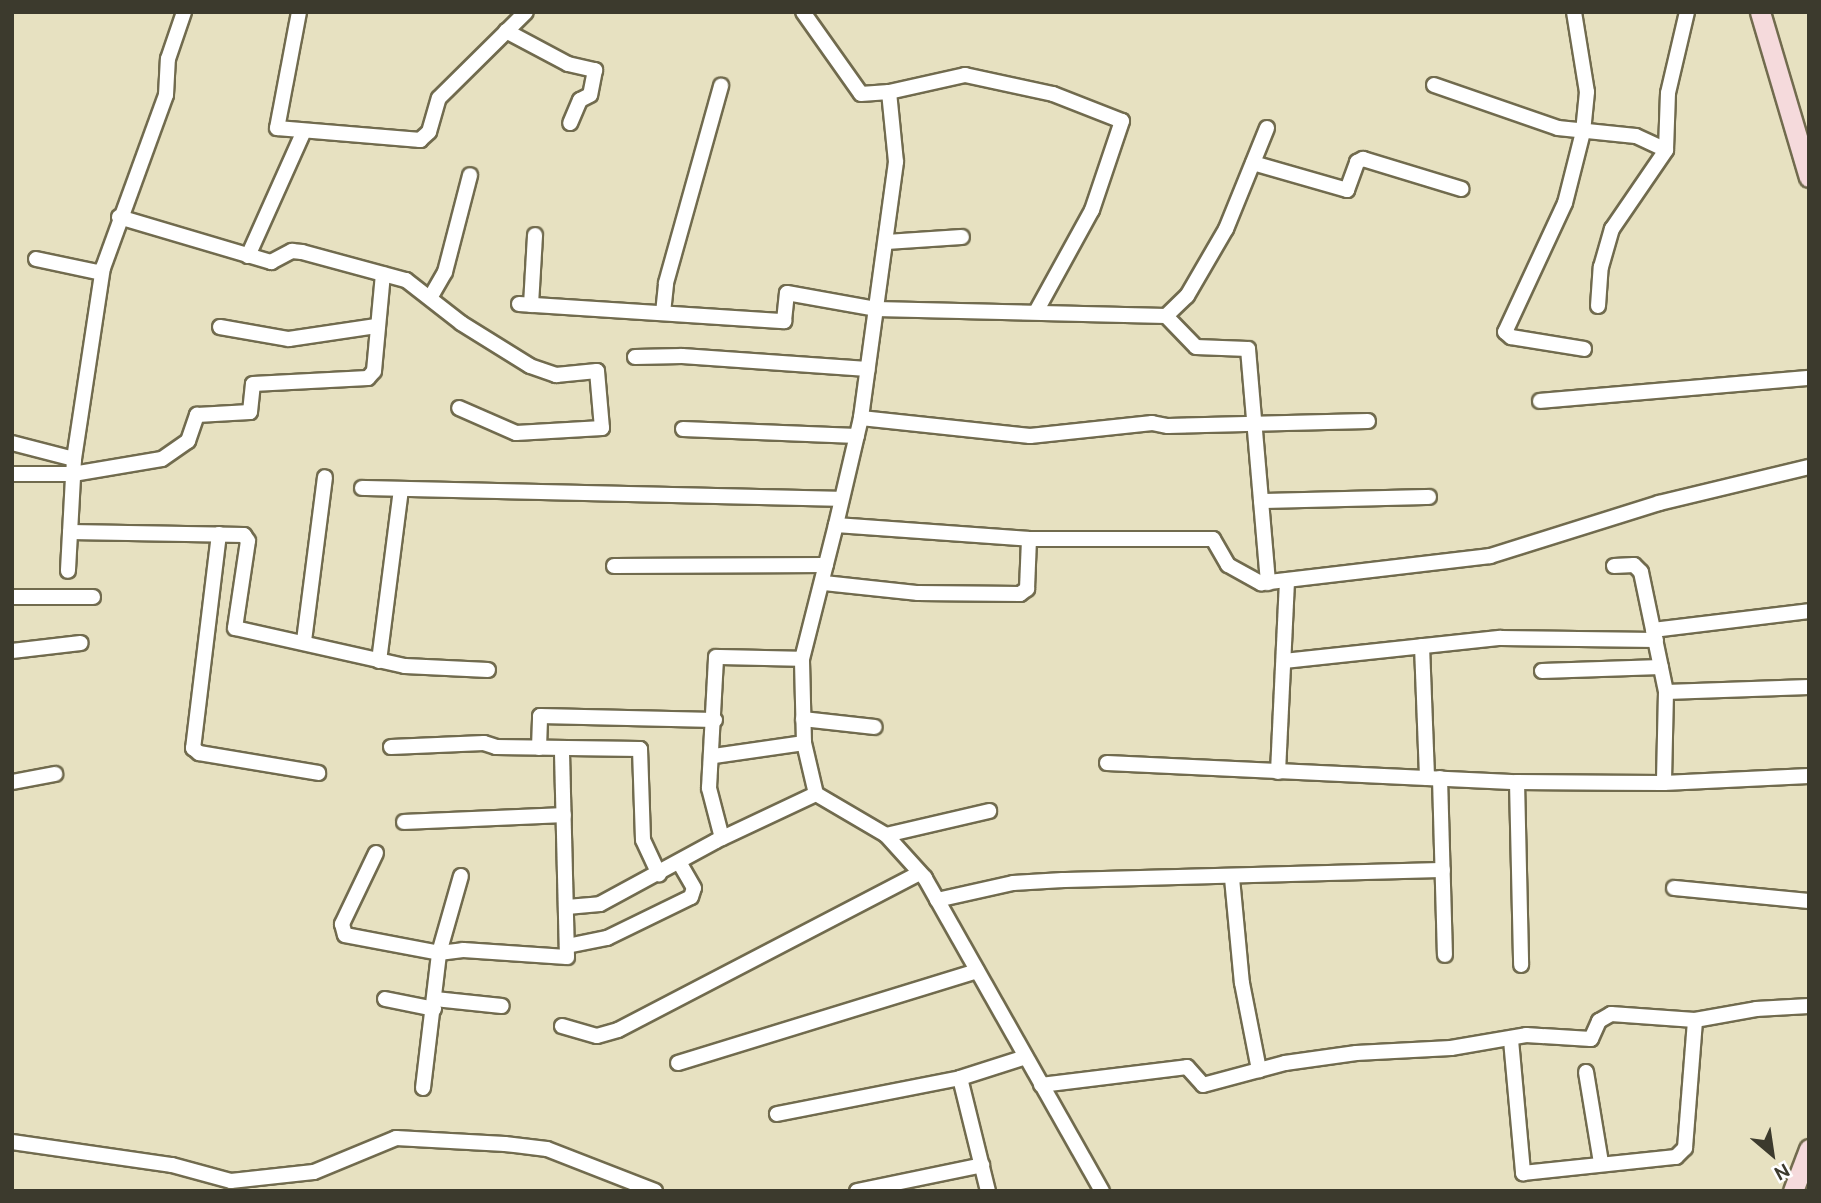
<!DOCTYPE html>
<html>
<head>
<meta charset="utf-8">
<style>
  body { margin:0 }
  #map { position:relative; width:1821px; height:1203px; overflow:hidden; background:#e7e1c1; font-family:Ubuntu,sans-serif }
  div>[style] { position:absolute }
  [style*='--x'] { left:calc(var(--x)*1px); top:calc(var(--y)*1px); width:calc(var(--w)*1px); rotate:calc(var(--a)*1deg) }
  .roads { filter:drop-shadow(2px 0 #716b4e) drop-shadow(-2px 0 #716b4e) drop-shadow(0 2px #716b4e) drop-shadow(0 -2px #716b4e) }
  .street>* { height:14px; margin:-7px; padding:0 7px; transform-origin:7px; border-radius:7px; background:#fff }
  .secondary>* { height:19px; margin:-9.5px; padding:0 9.5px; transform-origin:9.5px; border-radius:9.5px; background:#f5dadc }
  span { translate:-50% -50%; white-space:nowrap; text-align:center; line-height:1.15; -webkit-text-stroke:7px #fff; paint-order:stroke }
  .frame { position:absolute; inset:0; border:14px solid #3c3a2d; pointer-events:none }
  .north { position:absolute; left:1737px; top:1119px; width:70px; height:70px; -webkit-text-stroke:5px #fff; paint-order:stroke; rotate:151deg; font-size:19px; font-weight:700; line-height:28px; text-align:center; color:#3c3a2d }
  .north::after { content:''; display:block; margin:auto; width:24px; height:32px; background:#3c3a2d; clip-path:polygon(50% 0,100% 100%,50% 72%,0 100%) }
</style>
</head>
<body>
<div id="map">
  <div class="roads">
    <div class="street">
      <div style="--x:299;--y:12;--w:118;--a:100.7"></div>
      <div style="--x:277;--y:128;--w:144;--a:4.8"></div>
      <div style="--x:420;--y:140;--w:12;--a:-42"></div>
      <div style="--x:429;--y:132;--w:35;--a:-74"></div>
      <div style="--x:439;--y:98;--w:122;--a:-44.7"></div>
      <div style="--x:803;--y:12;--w:100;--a:54.7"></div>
      <div style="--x:861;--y:94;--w:28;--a:-4"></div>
      <div style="--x:889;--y:92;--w:70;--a:84.3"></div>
      <div style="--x:896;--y:162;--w:258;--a:97.8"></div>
      <div style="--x:861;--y:418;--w:110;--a:103.2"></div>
      <div style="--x:1574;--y:12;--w:81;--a:80.8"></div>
      <div style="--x:1587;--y:92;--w:40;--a:95.7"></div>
      <div style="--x:1583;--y:132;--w:73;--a:104.2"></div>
      <div style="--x:1565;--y:203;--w:142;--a:114.9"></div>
      <div style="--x:1505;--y:332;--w:8;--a:40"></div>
      <div style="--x:1511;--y:337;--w:74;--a:9.3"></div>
      <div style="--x:506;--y:31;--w:70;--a:28"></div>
      <div style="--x:568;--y:64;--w:28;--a:13"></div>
      <div style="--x:595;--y:70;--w:25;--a:101"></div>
      <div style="--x:590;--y:95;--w:11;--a:153"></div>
      <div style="--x:580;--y:100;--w:25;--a:113"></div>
      <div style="--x:1434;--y:85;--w:131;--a:19.1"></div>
      <div style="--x:1558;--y:128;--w:78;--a:5.9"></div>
      <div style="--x:1636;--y:136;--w:33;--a:25"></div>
      <div style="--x:889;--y:92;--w:78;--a:-12.6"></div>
      <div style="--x:965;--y:75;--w:90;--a:12.2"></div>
      <div style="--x:1053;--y:94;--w:74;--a:21.4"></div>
      <div style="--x:1122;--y:121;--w:94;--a:108.6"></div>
      <div style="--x:1092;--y:210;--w:116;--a:118.8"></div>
      <div style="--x:1253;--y:163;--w:98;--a:16"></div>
      <div style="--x:1347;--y:190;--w:30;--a:-70"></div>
      <div style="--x:1357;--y:162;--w:7;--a:-27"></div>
      <div style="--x:1363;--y:159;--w:103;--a:16.9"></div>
      <div style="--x:119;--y:217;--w:159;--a:16.5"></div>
      <div style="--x:271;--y:262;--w:24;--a:-28"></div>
      <div style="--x:292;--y:251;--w:10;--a:6"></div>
      <div style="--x:302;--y:252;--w:108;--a:15.1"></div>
      <div style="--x:406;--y:280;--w:70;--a:38"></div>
      <div style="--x:461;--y:323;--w:81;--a:31.9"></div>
      <div style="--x:530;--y:366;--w:28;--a:19"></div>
      <div style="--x:556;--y:375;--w:41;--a:-5.6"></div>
      <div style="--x:597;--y:371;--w:57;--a:85"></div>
      <div style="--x:602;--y:428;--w:86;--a:176.7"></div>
      <div style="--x:516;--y:433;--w:62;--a:-156.3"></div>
      <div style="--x:886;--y:242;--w:76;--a:-3.8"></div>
      <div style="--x:248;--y:256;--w:135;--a:-65.9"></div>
      <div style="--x:36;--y:259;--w:67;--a:12"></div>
      <div style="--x:430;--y:298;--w:30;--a:-60"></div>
      <div style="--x:445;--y:272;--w:100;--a:-75.5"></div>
      <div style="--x:519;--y:304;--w:266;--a:3.7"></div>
      <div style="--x:784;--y:321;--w:28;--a:-84"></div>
      <div style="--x:787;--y:293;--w:90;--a:10.2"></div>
      <div style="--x:876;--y:309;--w:290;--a:1.4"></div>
      <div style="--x:1166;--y:316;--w:43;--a:45.9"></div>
      <div style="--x:1196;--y:347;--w:52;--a:2.2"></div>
      <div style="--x:1248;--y:349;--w:235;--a:85.1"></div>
      <div style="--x:531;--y:305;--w:70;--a:-86.7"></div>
      <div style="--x:1598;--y:306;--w:39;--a:-86"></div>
      <div style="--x:1601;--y:267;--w:40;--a:-74"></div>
      <div style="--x:1612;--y:229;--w:96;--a:-55.6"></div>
      <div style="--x:1666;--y:150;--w:57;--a:-88"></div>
      <div style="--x:1668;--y:93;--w:83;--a:-76.8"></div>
      <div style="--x:663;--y:313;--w:30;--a:-84"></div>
      <div style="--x:666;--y:283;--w:205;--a:-74.4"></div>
      <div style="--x:1166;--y:316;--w:29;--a:-44"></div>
      <div style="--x:1187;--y:296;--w:78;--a:-59.8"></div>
      <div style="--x:1226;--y:229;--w:109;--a:-67.9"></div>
      <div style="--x:220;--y:327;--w:70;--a:9.9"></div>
      <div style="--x:289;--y:339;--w:88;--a:-8.5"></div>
      <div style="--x:635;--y:357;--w:47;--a:-1.2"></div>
      <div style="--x:682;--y:356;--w:186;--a:4"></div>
      <div style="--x:1540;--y:401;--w:270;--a:-4.9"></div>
      <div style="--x:861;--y:418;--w:170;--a:6.1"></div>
      <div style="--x:1030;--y:436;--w:123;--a:-6.1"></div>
      <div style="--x:1152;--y:423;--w:16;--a:11"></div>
      <div style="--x:1168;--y:426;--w:200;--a:-1.4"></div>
      <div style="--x:683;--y:429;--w:174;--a:2.3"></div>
      <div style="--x:12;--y:443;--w:64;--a:14.5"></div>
      <div style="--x:74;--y:459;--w:112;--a:93.1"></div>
      <div style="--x:74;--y:459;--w:193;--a:-81.4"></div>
      <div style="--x:103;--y:268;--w:184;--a:-70"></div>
      <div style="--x:166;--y:95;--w:36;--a:-87"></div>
      <div style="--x:168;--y:59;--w:50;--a:-71.2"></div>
      <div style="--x:12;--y:474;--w:61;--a:0"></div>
      <div style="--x:73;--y:474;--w:90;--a:-9.6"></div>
      <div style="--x:162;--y:459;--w:32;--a:-35"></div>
      <div style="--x:188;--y:441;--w:28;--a:-71"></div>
      <div style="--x:197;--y:415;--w:53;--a:-3.2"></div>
      <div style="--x:250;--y:412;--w:28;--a:-84"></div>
      <div style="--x:253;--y:384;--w:115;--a:-3"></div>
      <div style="--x:368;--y:378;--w:9;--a:-49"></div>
      <div style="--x:374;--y:371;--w:97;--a:-84.7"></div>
      <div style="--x:362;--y:488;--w:478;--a:1.3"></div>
      <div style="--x:1261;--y:501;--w:168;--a:-1.4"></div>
      <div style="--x:70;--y:532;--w:174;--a:1"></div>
      <div style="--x:244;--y:535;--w:7;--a:56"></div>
      <div style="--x:248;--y:541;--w:88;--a:98.5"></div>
      <div style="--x:235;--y:628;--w:174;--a:12.6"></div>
      <div style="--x:405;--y:666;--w:83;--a:2.8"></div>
      <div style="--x:219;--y:534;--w:216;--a:96.9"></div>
      <div style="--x:193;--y:748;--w:8;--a:40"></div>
      <div style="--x:199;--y:753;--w:121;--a:9.5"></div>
      <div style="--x:614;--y:566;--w:212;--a:-0.3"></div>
      <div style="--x:1614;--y:566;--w:20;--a:-3"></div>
      <div style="--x:1634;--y:565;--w:10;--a:45"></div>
      <div style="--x:1641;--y:572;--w:123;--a:78.2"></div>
      <div style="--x:1666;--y:692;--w:91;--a:91.3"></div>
      <div style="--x:824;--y:583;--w:95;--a:6.1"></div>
      <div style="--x:918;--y:593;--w:102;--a:0.6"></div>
      <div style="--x:1020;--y:594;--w:9;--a:-36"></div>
      <div style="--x:1027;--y:589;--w:50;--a:-87.7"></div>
      <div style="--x:12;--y:597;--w:81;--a:0"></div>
      <div style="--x:1653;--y:630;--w:157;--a:-6.9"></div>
      <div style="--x:304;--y:641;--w:165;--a:-82.7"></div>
      <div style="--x:1422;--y:646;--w:132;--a:87.8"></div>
      <div style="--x:12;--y:651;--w:69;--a:-6.6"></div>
      <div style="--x:379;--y:661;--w:172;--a:-82.7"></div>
      <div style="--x:1284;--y:661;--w:218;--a:-6.1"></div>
      <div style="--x:1501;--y:638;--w:155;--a:0.7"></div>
      <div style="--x:1542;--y:671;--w:119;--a:-1.9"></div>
      <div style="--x:1666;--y:692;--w:143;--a:-2"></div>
      <div style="--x:803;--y:719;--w:72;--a:6.3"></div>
      <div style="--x:391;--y:747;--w:93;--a:-2.5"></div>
      <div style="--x:484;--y:743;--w:13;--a:18"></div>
      <div style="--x:496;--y:747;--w:144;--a:0.8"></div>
      <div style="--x:640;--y:749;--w:91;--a:88.1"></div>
      <div style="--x:643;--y:840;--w:38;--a:65"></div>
      <div style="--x:539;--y:748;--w:32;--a:-88"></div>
      <div style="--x:540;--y:716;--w:175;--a:1.3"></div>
      <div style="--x:714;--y:756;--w:91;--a:-8.2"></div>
      <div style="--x:1107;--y:763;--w:410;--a:2.7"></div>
      <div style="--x:1517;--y:782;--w:147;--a:0.4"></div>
      <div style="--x:1664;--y:783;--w:145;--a:-2.8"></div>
      <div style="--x:1278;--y:772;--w:192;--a:-87.3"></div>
      <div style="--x:1440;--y:778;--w:177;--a:88.4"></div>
      <div style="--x:12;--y:782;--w:44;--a:-10.5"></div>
      <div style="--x:1517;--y:782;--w:183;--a:88.7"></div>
      <div style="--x:404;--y:822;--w:160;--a:-2.5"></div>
      <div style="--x:886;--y:835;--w:106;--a:-13.1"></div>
      <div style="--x:722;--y:838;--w:52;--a:-104.6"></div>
      <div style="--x:709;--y:788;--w:131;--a:-86.9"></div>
      <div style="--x:716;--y:657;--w:86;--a:1.3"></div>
      <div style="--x:376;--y:853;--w:79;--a:115.6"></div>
      <div style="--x:342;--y:924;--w:11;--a:75"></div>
      <div style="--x:345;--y:935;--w:96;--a:10.8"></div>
      <div style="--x:439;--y:953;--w:80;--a:-74.1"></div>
      <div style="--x:1232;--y:878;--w:105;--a:84.6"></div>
      <div style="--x:1242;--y:983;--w:89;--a:78.9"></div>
      <div style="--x:1674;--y:888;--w:136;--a:5.5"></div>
      <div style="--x:937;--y:900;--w:78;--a:-12.6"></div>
      <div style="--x:1013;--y:883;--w:50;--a:-3.4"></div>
      <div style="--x:1063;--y:880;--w:380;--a:-1.5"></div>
      <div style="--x:567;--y:907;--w:33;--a:-5"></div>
      <div style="--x:600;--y:904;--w:132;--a:-28.5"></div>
      <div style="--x:716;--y:841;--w:110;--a:-25.2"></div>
      <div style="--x:567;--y:946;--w:41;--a:-11.3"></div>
      <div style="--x:607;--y:938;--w:93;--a:-26"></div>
      <div style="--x:691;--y:897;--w:9;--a:-72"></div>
      <div style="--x:694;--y:888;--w:30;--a:-120"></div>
      <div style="--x:385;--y:999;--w:50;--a:11.5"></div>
      <div style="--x:435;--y:999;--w:67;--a:6"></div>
      <div style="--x:562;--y:1026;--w:36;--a:16"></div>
      <div style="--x:597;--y:1036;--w:22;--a:-16"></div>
      <div style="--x:618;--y:1030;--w:340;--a:-27.5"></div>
      <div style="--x:1511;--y:1040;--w:134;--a:84.8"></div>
      <div style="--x:1523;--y:1173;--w:154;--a:-6"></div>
      <div style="--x:1676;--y:1157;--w:13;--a:-45"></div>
      <div style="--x:1685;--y:1148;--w:128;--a:-85.5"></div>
      <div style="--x:678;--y:1063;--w:313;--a:-17.1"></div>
      <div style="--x:1586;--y:1072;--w:92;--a:80.6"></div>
      <div style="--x:960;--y:1078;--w:116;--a:76.1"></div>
      <div style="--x:1041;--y:1085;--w:147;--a:-7"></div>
      <div style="--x:1187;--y:1067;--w:24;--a:48"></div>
      <div style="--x:1203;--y:1085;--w:85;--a:-15"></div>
      <div style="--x:1285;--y:1063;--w:72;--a:-8"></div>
      <div style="--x:1356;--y:1053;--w:95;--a:-3"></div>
      <div style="--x:1451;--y:1048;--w:76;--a:-9.8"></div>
      <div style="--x:1526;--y:1035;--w:65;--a:3.5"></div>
      <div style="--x:1591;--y:1039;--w:20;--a:-66"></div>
      <div style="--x:1599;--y:1021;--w:14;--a:-30"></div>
      <div style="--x:1611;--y:1014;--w:84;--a:4.1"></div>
      <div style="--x:1695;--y:1020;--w:62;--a:-10.2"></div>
      <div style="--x:1756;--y:1009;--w:53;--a:-3.2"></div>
      <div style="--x:423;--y:1088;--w:136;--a:-83.2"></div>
      <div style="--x:439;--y:953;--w:24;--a:-7"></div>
      <div style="--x:463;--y:950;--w:104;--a:3.9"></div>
      <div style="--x:567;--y:957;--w:209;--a:-91.4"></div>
      <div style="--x:777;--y:1114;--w:187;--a:-11.1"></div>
      <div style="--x:960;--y:1078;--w:69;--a:-17.7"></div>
      <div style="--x:12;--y:1142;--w:162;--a:8.2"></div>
      <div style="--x:172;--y:1165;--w:61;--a:15.2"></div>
      <div style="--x:231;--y:1181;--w:83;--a:-6.2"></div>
      <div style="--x:314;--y:1172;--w:89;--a:-22.5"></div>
      <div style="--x:396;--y:1138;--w:109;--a:3.2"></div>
      <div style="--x:505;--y:1144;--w:42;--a:6.8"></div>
      <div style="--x:547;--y:1149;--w:116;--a:21.3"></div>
      <div style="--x:857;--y:1191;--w:128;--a:-11.7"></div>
      <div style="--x:1102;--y:1191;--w:360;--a:-119.5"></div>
      <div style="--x:925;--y:878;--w:58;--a:-132.2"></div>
      <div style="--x:886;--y:835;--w:81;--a:-149.6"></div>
      <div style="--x:816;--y:794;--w:52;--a:-103.2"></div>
      <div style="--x:804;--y:743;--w:84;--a:-91.4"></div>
      <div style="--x:802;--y:659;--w:138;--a:-75.8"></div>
      <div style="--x:836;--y:525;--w:194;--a:4.1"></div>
      <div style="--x:1029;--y:539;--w:184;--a:0"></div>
      <div style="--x:1213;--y:539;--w:30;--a:60"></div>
      <div style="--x:1228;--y:565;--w:38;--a:29"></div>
      <div style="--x:1261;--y:583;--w:231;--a:-6.7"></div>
      <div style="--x:1490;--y:556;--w:177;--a:-17.4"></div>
      <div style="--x:1659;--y:503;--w:154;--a:-13.5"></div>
    </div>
    <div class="secondary">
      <div style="--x:1760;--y:12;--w:172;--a:73.5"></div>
      <div style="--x:1793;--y:1191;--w:45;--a:-69.1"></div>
    </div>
  </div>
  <div class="frame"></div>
  <div class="north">N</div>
</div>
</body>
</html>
